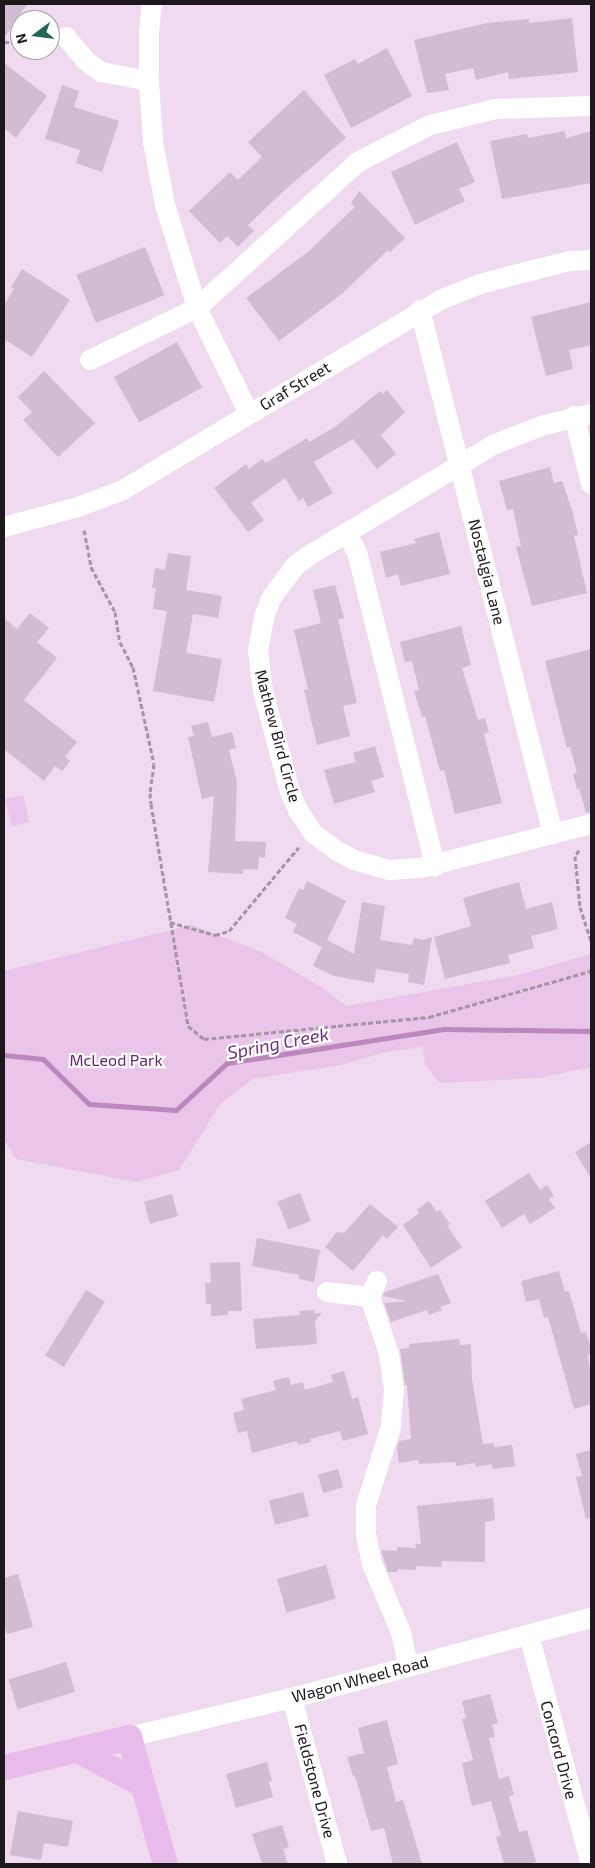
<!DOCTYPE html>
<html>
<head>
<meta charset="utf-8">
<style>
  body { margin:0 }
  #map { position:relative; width:595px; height:1868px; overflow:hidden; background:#efdaef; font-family:"Exo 2",sans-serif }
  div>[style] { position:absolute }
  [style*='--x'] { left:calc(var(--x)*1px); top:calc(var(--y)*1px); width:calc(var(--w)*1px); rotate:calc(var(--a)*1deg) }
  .green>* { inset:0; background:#e8c5e9; transform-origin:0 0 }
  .stream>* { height:5px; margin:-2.5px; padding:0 2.5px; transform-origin:2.5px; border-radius:2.5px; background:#bb87bd }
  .building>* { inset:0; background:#d1bcd1; transform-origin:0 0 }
  .path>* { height:3px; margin-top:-1.5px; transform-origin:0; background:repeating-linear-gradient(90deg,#a494a4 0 5px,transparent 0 7.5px) }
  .minor>* { height:20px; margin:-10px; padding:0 10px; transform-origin:10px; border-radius:10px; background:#fff }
  .major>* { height:25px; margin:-12.5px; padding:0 12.5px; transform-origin:12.5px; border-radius:12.5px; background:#e9bbeb }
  span { translate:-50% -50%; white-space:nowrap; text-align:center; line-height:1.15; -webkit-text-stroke:4.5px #fff; paint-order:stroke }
  .street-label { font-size:16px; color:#1e171e }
  .park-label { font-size:16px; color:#66276a }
  .water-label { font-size:18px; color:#6e2f72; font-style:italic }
  .frame { position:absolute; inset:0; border:5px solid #1e171e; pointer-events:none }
  .north { position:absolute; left:10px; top:10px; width:50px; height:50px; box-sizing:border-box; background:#fff; border:1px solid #a5a2a5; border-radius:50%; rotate:255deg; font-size:14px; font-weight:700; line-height:20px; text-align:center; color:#1e171e }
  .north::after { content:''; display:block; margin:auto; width:18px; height:22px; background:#236657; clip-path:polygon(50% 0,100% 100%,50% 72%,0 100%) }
</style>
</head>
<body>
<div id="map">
  <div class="green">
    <div style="left:23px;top:795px;width:28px;height:18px;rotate:77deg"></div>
    <div style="clip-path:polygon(192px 925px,262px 952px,321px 987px,346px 1006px,518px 975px,591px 954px,591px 1067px,540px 1078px,440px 1083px,425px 1064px,423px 1047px,385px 1052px,341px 1065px,253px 1079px,220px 1104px,179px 1170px,136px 1182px,16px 1159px,4px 1139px,4px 971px)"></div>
  </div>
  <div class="stream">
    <div style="--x:4;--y:1055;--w:39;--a:6"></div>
    <div style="--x:43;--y:1059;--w:64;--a:44.4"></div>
    <div style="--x:89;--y:1104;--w:87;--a:3.9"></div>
    <div style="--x:176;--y:1110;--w:69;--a:-42.7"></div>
    <div style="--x:227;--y:1063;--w:221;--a:-8.9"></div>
    <div style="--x:445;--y:1029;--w:146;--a:0.8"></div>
  </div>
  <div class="building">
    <div style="clip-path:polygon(4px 4px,27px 4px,4px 38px)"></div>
    <div style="clip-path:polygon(572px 18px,578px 72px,509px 79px,508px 72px,476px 80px,473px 68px,445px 74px,449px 90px,427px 93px,414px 40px,487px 23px,529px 19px,529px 23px)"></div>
    <div style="clip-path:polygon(387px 48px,412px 96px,351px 128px,324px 75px,355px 59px,358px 64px)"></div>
    <div style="clip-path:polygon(4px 63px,47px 96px,16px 138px,4px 128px)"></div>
    <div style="clip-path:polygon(62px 85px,79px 91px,74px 107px,119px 121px,102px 172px,76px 163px,80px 150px,45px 139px)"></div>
    <div style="clip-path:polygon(304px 90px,346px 138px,288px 187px,248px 225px,254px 231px,238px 247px,227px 236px,220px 243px,189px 211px,230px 172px,238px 180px,262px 157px,248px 142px)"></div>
    <div style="clip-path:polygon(565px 131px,566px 138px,591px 131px,591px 183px,502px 199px,490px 141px,527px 134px,528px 138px)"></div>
    <div style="clip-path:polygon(457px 142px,475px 182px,459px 189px,465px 201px,415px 225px,391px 172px)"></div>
    <div style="clip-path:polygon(359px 191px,405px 238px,390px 252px,388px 250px,343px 293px,279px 341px,246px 298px,309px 251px,355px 207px,351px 203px)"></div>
    <div style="left:145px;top:247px;width:52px;height:74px;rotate:68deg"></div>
    <div style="clip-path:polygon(22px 269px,70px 300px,32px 357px,4px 339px,4px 305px,14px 289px,11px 287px)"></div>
    <div style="clip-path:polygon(591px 302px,591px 345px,569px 350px,573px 369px,546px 376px,531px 317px)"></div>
    <div style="left:177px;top:342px;width:52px;height:72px;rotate:61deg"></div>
    <div style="clip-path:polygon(44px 371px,95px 423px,58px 457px,23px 420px,32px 412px,18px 397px)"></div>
    <div style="clip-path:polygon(387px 390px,405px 412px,381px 435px,396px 454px,377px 469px,353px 439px,314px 462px,333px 493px,308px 507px,303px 498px,299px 501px,285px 478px,251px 503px,264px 520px,248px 532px,214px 488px,246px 464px,249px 469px,262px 459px,266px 463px,307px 438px,309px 442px,335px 427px,380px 391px,383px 394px)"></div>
    <div style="clip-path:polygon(550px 467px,554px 483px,562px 481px,572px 510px,578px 535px,574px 536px,587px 593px,532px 606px,516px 547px,521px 546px,513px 509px,507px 510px,499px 481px)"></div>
    <div style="clip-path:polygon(439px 532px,450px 574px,401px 586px,398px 574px,386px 578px,380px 552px,416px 543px,414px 539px)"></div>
    <div style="clip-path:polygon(168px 553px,191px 556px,186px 590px,222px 596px,218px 618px,193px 614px,186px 653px,222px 659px,214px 702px,153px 691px,167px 611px,153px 609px,156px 588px,152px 588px,155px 568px,165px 570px)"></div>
    <div style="clip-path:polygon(335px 585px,344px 618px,338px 619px,357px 703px,343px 706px,350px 736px,317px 745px,304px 690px,308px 689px,294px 630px,321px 623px,313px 590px)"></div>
    <div style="clip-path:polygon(30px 613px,49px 628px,37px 642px,57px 658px,24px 700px,77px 742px,65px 757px,70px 761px,62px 771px,55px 766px,44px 781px,4px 749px,4px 618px,17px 629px)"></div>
    <div style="clip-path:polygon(461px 626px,471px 665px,462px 668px,478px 720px,485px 718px,489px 732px,484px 734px,502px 803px,455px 814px,444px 770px,440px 771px,425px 716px,422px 717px,414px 691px,419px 690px,412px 661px,405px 662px,400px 642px)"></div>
    <div style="clip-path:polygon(591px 649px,591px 812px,586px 813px,579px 788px,577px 789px,573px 774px,577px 773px,570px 747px,567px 748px,545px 661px)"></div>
    <div style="clip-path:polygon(208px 722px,212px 737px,232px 732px,236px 748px,229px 750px,237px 782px,235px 841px,266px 842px,265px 858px,259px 857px,258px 870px,243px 869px,243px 874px,208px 872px,214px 796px,202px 799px,188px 737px,194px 736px,191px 726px)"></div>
    <div style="clip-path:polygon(375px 746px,384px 777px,371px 781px,375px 792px,334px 804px,324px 770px,356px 762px,353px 753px)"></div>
    <div style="clip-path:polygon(307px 881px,346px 901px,327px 940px,354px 954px,362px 902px,385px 906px,380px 940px,412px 945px,414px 938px,423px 940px,432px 937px,424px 985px,408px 982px,409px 974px,376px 969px,374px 983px,334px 976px,313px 966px,322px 947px,293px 932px,297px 924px,285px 918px,299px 888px,303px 890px)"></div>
    <div style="clip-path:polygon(519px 882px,526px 909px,552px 902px,558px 929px,531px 936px,534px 948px,508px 955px,510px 963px,445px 979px,434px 937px,471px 926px,463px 898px)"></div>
    <div style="clip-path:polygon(591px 1142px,591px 1178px,575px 1152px)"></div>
    <div style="clip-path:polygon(529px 1173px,540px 1190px,547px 1185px,554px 1196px,549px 1199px,555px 1208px,530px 1224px,524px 1214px,502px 1228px,485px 1201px)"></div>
    <div style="left:300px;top:1193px;width:30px;height:24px;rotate:69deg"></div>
    <div style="left:172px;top:1194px;width:23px;height:29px;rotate:75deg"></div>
    <div style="clip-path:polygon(429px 1201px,437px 1212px,440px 1210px,450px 1224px,447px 1226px,462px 1247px,431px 1268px,403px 1225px,419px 1213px,417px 1210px)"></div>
    <div style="clip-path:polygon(370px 1204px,398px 1227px,387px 1239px,383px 1235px,353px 1271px,325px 1247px,337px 1232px,344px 1233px)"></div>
    <div style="clip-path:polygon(257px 1238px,320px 1250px,314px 1282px,299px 1279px,299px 1275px,252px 1266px)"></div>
    <div style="clip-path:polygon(240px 1262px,242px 1311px,228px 1311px,228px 1315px,211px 1316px,211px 1304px,206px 1304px,205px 1283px,211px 1283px,210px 1263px)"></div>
    <div style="clip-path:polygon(559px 1271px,565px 1292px,569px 1291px,581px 1333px,586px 1332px,591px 1349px,591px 1354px,587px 1355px,591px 1370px,591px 1404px,574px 1409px,548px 1317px,544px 1318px,539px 1299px,526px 1302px,521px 1281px)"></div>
    <div style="clip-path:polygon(438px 1274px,451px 1303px,440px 1307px,442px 1310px,429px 1315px,427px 1310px,391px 1322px,384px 1303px,407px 1301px,383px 1296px,385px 1292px)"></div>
    <div style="left:86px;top:1290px;width:22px;height:77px;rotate:32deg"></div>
    <div style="clip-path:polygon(314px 1310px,314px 1313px,322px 1313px,315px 1321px,317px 1344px,256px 1349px,253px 1319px,300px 1315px,299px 1311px)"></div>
    <div style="clip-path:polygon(459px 1339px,460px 1345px,471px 1344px,472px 1379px,483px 1444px,494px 1443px,494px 1447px,512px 1445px,515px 1466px,493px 1469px,492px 1464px,476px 1467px,475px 1463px,456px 1466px,456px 1462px,419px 1464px,418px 1460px,399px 1463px,397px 1448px,399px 1441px,411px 1439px,407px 1385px,405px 1385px,400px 1349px,409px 1348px,409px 1344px)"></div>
    <div style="clip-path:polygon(344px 1371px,352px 1399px,358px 1397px,368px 1434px,343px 1441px,340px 1431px,310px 1439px,311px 1442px,298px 1445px,297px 1441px,252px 1453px,247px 1431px,238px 1433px,233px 1413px,244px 1410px,241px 1399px,276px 1390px,273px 1381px,289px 1377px,291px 1385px,303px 1382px,305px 1390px,333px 1382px,331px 1375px)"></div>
    <div style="clip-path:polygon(591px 1450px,591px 1518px,586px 1519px,576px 1477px,582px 1476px,576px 1454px)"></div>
    <div style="left:338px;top:1469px;width:19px;height:21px;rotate:74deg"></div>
    <div style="left:303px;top:1492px;width:25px;height:35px;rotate:76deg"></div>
    <div style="clip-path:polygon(493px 1498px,495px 1520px,485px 1522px,485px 1562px,442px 1561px,441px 1567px,416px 1566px,416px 1570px,398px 1569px,397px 1572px,388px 1572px,381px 1550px,397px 1551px,397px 1547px,416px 1548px,415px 1544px,421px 1544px,417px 1506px)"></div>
    <div style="left:326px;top:1565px;width:35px;height:51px;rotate:74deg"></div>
    <div style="clip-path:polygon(18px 1574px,33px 1627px,7px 1634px,4px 1623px,4px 1578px)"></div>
    <div style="left:66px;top:1662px;width:31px;height:60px;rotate:73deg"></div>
    <div style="clip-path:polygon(490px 1694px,498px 1723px,492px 1725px,495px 1737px,489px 1738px,499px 1779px,509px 1776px,514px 1795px,509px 1796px,519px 1832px,527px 1830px,536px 1862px,527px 1864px,504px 1864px,496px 1837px,501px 1836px,491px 1801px,472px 1806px,463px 1769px,462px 1763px,473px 1760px,462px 1719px,466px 1718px,462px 1701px)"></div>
    <div style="clip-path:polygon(387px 1720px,398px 1764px,387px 1767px,396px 1802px,403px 1800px,422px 1864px,393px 1864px,384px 1828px,371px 1831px,355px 1776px,353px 1776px,347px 1757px,364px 1753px,358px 1728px)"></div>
    <div style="clip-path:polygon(267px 1762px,272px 1781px,269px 1782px,273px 1797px,236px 1808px,226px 1774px)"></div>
    <div style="clip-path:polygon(18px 1811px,73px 1821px,68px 1847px,44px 1843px,41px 1860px,10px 1855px)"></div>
    <div style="clip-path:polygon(282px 1825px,289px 1847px,283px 1849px,288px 1864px,262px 1864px,252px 1834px)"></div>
  </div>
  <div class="path">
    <div style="--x:4;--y:42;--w:16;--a:0"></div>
    <div style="--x:84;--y:530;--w:38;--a:79"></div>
    <div style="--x:91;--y:567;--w:51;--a:61.9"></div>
    <div style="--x:115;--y:612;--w:30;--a:81"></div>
    <div style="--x:120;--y:642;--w:28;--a:63"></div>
    <div style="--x:133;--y:667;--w:99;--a:77.8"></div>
    <div style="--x:154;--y:764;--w:29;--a:98"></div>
    <div style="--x:150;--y:793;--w:11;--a:85"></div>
    <div style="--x:151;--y:804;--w:225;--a:80.5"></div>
    <div style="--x:188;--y:1026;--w:21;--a:39"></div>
    <div style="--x:204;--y:1039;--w:226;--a:-5.6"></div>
    <div style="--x:429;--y:1017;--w:168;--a:-15.9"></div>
    <div style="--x:579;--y:850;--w:7;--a:124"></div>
    <div style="--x:575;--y:856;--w:51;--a:84.4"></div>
    <div style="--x:580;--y:907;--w:35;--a:72"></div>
    <div style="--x:170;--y:922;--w:47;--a:16.1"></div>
    <div style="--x:215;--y:935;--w:15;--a:-16"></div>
    <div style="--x:229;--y:931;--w:109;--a:-50.2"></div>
  </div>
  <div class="minor">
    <div style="--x:152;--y:4;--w:27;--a:96"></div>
    <div style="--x:149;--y:31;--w:50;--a:90"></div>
    <div style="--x:149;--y:81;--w:61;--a:86.2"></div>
    <div style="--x:153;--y:142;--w:64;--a:79.2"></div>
    <div style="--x:165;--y:205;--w:108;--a:72.7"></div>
    <div style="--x:197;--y:308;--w:117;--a:63.7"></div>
    <div style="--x:66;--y:37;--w:30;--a:50"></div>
    <div style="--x:85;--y:60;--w:20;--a:37"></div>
    <div style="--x:101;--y:72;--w:49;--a:10.6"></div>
    <div style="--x:420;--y:310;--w:541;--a:75.76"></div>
    <div style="--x:90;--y:360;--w:119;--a:-25.9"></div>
    <div style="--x:197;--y:308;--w:217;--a:-42.2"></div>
    <div style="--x:358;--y:162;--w:81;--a:-27.2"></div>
    <div style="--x:430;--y:125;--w:68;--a:-13.6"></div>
    <div style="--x:496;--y:109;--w:95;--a:-1.8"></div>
    <div style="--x:591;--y:414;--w:48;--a:166.8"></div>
    <div style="--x:544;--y:425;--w:55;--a:158.6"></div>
    <div style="--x:493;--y:445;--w:210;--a:149"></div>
    <div style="--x:313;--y:553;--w:21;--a:145"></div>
    <div style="--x:296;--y:565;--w:40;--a:127"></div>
    <div style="--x:272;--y:597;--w:18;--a:112"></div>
    <div style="--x:265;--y:614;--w:37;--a:101"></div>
    <div style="--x:258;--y:650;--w:41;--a:83"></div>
    <div style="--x:263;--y:691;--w:105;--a:75"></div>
    <div style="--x:290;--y:792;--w:20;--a:66"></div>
    <div style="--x:298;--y:810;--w:27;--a:57"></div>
    <div style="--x:313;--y:833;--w:30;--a:37"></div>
    <div style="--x:337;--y:851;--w:19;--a:28"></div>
    <div style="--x:354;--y:860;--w:37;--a:16"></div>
    <div style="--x:390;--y:870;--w:31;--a:-4"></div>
    <div style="--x:421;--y:868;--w:176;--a:-14.5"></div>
    <div style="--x:574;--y:416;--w:70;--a:76"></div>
    <div style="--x:4;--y:527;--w:77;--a:-15.1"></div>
    <div style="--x:78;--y:507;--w:48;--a:-20.7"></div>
    <div style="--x:123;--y:490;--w:370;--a:-30.9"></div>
    <div style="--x:440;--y:300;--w:43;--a:-21.8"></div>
    <div style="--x:480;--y:284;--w:48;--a:-14.6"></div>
    <div style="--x:526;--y:272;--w:45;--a:-14"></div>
    <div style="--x:570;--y:261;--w:21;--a:-3"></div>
    <div style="--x:346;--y:533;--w:22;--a:60"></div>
    <div style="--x:357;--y:552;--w:324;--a:76"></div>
    <div style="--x:377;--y:1281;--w:17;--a:114"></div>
    <div style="--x:370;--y:1297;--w:60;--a:71.6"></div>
    <div style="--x:389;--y:1354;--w:36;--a:82"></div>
    <div style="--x:394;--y:1390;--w:37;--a:95"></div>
    <div style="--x:391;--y:1427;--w:82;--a:107.8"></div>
    <div style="--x:366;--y:1505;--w:29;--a:90"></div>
    <div style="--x:366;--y:1534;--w:31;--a:79"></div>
    <div style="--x:372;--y:1564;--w:74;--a:66.9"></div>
    <div style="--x:401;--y:1632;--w:35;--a:78"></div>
    <div style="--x:327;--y:1292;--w:43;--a:6.6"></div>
    <div style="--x:529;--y:1635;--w:237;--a:74.9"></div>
    <div style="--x:292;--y:1698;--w:172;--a:74.8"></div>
    <div style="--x:129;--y:1737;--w:168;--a:-13.5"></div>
    <div style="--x:292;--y:1698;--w:310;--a:-15"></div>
  </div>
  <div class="major">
    <div style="--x:77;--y:1750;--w:73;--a:27.6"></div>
    <div style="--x:4;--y:1767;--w:129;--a:-13.5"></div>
    <div style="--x:129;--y:1737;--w:132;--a:74.2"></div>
  </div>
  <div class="street-label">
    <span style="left:295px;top:386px;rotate:-31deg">Graf Street</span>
    <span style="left:487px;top:572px;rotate:76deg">Nostalgia Lane</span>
    <span style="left:278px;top:736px;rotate:75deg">Mathew Bird Circle</span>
    <span style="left:360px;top:1679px;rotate:-15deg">Wagon Wheel Road</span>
    <span style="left:559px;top:1750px;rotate:75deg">Concord Drive</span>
    <span style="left:315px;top:1781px;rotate:75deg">Fieldstone Drive</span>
  </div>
  <div class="park-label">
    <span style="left:116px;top:1060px">McLeod Park</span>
  </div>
  <div class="water-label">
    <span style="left:278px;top:1043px;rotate:-11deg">Spring Creek</span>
  </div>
  <div class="frame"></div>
  <div class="north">N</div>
</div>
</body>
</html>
